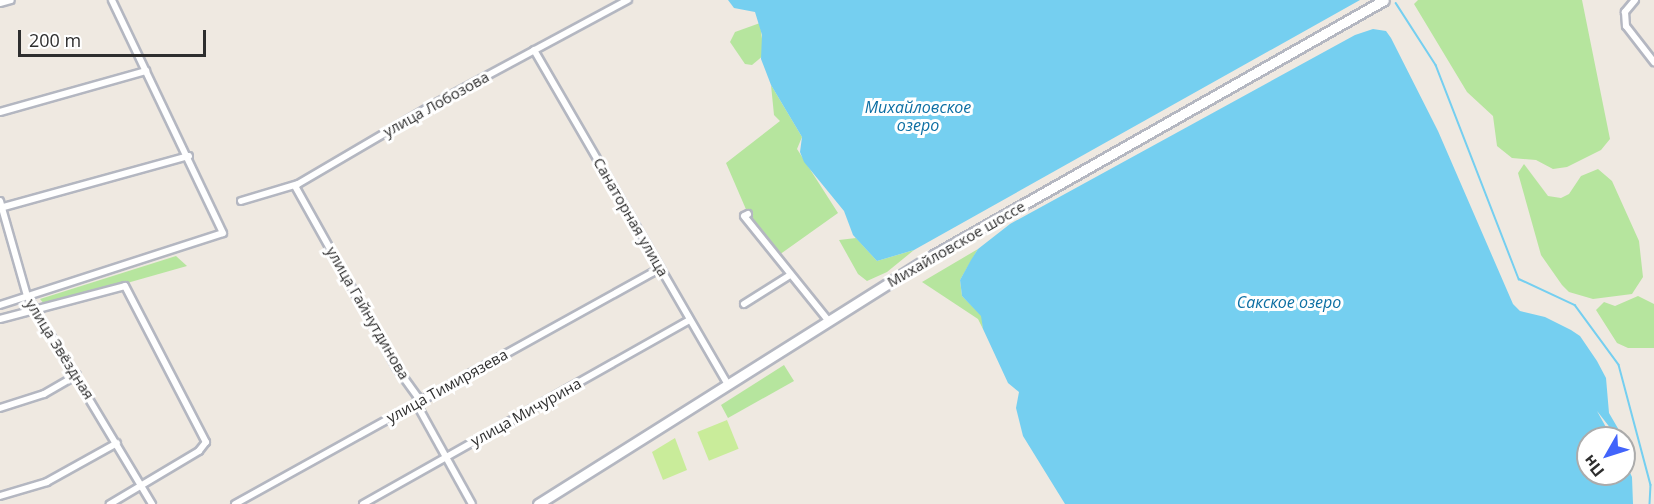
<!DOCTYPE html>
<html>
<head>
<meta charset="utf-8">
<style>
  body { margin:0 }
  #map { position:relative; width:1654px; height:504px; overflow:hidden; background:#efe9e1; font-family:"Open Sans",sans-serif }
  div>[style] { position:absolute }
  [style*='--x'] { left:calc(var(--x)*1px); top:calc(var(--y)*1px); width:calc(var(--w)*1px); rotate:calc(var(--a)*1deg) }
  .green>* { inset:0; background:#b6e59e }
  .pitch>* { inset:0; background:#c9ec9a; transform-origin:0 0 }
  .water>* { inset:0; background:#75cff0 }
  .stream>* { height:1.5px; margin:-0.75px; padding:0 0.75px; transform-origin:0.75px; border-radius:0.75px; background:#75cff0 }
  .roads { filter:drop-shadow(2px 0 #b4b7c1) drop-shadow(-2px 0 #b4b7c1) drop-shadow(0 2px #b4b7c1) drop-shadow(0 -2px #b4b7c1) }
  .street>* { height:6px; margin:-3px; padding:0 3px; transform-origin:3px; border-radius:3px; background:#fff }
  .secondary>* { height:9px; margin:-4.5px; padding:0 4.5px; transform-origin:4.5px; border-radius:4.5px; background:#fff }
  span { translate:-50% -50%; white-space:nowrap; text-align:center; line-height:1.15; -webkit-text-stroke:6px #fff; paint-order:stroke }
  .street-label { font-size:15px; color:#2e2e2e }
  .water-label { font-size:16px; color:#0d6fa3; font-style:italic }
  .north { position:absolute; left:1576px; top:426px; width:60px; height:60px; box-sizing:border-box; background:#fff; border:2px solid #ababab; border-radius:50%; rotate:231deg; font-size:16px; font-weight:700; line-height:24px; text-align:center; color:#2e2e2e }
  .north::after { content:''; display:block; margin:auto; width:21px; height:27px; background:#4264fb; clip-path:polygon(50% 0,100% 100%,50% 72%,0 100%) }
  .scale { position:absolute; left:18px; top:30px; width:188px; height:27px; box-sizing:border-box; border:3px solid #2e2e2e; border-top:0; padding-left:8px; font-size:18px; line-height:21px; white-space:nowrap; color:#2e2e2e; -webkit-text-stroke:4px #fff; paint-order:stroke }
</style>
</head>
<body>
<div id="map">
  <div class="green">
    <div style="clip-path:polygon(1418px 0,1582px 0,1610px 139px,1601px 150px,1567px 167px,1553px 169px,1536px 160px,1512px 158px,1497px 146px,1493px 116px,1467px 92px,1414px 4px)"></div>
    <div style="clip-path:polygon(760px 23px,764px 55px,752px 65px,745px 64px,730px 42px,735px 32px)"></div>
    <div style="clip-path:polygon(771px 85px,802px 137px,797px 149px,838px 213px,779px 255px,748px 214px,726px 163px,780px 121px,774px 115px)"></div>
    <div style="clip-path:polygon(1524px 164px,1548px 196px,1561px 198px,1569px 194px,1581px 176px,1598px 169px,1612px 181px,1639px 241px,1643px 277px,1632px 294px,1593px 299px,1569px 292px,1562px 285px,1541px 255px,1518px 173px)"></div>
    <div style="clip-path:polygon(856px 238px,877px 261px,914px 250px,887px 272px,867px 281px,858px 274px,839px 240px)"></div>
    <div style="clip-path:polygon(978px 249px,960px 280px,962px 296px,982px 316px,983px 329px,978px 319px,922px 282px)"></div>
    <div style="clip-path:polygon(176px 256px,187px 266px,46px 306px,40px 299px)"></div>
    <div style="clip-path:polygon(1638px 296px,1654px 304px,1654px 348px,1628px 348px,1617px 343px,1596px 310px,1604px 302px,1615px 306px)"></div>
    <div style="clip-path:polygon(784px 365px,794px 381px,728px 418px,721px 405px)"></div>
  </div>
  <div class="pitch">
    <div style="left:727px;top:420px;width:31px;height:32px;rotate:68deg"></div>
    <div style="clip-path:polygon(675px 438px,687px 470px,663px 480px,652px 452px)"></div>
  </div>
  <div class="water">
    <div style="clip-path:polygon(728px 0,1360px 0,914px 250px,877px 261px,853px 235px,844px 211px,804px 162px,800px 152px,802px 137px,771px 85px,761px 59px,762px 35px,755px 12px,734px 8px)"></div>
    <div style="clip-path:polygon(1373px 29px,1386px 31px,1391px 38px,1438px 131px,1513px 304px,1520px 311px,1545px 317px,1571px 330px,1580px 336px,1597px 361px,1606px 378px,1609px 413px,1623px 437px,1615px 434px,1597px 411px,1612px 438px,1588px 438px,1588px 474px,1624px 474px,1624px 460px,1632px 477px,1633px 504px,1065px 504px,1023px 436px,1016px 408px,1019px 392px,1008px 383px,983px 329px,981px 316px,962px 296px,960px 280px,971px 260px,978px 249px,1010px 224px,1355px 35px)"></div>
  </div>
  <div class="stream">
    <div style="--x:1396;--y:3;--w:74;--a:57.2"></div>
    <div style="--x:1436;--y:65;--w:230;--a:68.8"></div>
    <div style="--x:1519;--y:279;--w:62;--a:24.9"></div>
    <div style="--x:1575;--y:305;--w:74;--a:53.7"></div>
    <div style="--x:1619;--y:365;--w:124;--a:75.1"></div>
    <div style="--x:1651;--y:485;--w:19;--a:93"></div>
  </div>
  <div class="roads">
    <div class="street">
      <div style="--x:1635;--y:0;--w:16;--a:130"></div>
      <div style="--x:1625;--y:12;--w:14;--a:86"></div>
      <div style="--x:1626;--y:26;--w:46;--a:52.1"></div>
      <div style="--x:0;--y:3;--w:11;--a:-15"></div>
      <div style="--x:534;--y:50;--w:386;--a:59.9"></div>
      <div style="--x:0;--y:112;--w:152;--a:-15.7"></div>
      <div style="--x:295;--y:186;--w:207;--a:60.8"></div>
      <div style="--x:396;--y:367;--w:37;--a:54"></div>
      <div style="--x:418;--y:397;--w:6;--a:108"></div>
      <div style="--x:416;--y:403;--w:115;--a:61"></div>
      <div style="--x:0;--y:201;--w:99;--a:74.1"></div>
      <div style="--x:27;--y:296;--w:243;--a:59"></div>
      <div style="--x:241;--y:201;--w:59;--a:-16.6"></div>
      <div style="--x:298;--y:184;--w:152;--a:-30.4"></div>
      <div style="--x:429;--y:107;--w:226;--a:-28.3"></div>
      <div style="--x:0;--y:208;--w:196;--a:-15.4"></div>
      <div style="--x:748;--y:214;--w:4;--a:153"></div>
      <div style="--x:744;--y:216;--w:134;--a:51.1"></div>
      <div style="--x:744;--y:304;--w:54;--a:-32.2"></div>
      <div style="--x:0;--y:305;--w:234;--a:-17.9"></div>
      <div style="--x:223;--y:233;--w:258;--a:-115.5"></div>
      <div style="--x:0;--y:319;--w:129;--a:-14.8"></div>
      <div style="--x:125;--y:286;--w:176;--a:62.6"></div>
      <div style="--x:206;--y:442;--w:11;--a:128"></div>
      <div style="--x:199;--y:451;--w:104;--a:149.2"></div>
      <div style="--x:0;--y:408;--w:46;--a:-17.7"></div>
      <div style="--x:44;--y:394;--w:38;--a:-30"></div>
      <div style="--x:0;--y:496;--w:49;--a:-16.6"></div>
      <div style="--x:47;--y:482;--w:80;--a:-29.1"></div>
      <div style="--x:235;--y:504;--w:486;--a:-29"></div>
      <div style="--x:363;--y:504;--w:375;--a:-29.4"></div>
    </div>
    <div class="secondary">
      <div style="--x:538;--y:504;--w:460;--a:-32.2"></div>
      <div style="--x:927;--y:259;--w:525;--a:-29.54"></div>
    </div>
  </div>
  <div class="street-label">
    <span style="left:436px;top:104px;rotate:-29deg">улица Лобозова</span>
    <span style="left:631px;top:217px;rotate:60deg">Санаторная улица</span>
    <span style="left:956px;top:244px;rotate:-30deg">Михайловское шоссе</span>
    <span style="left:368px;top:313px;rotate:60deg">улица Гайнутдинова</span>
    <span style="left:60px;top:349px;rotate:58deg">улица Звёздная</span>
    <span style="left:447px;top:386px;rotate:-29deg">улица Тимирязева</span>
    <span style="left:526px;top:412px;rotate:-29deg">улица Мичурина</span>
  </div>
  <div class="water-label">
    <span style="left:918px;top:116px">Михайловское<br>озеро</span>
    <span style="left:1289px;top:302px">Сакское озеро</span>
  </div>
  <div class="north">Пн</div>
  <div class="scale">200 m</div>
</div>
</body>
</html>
